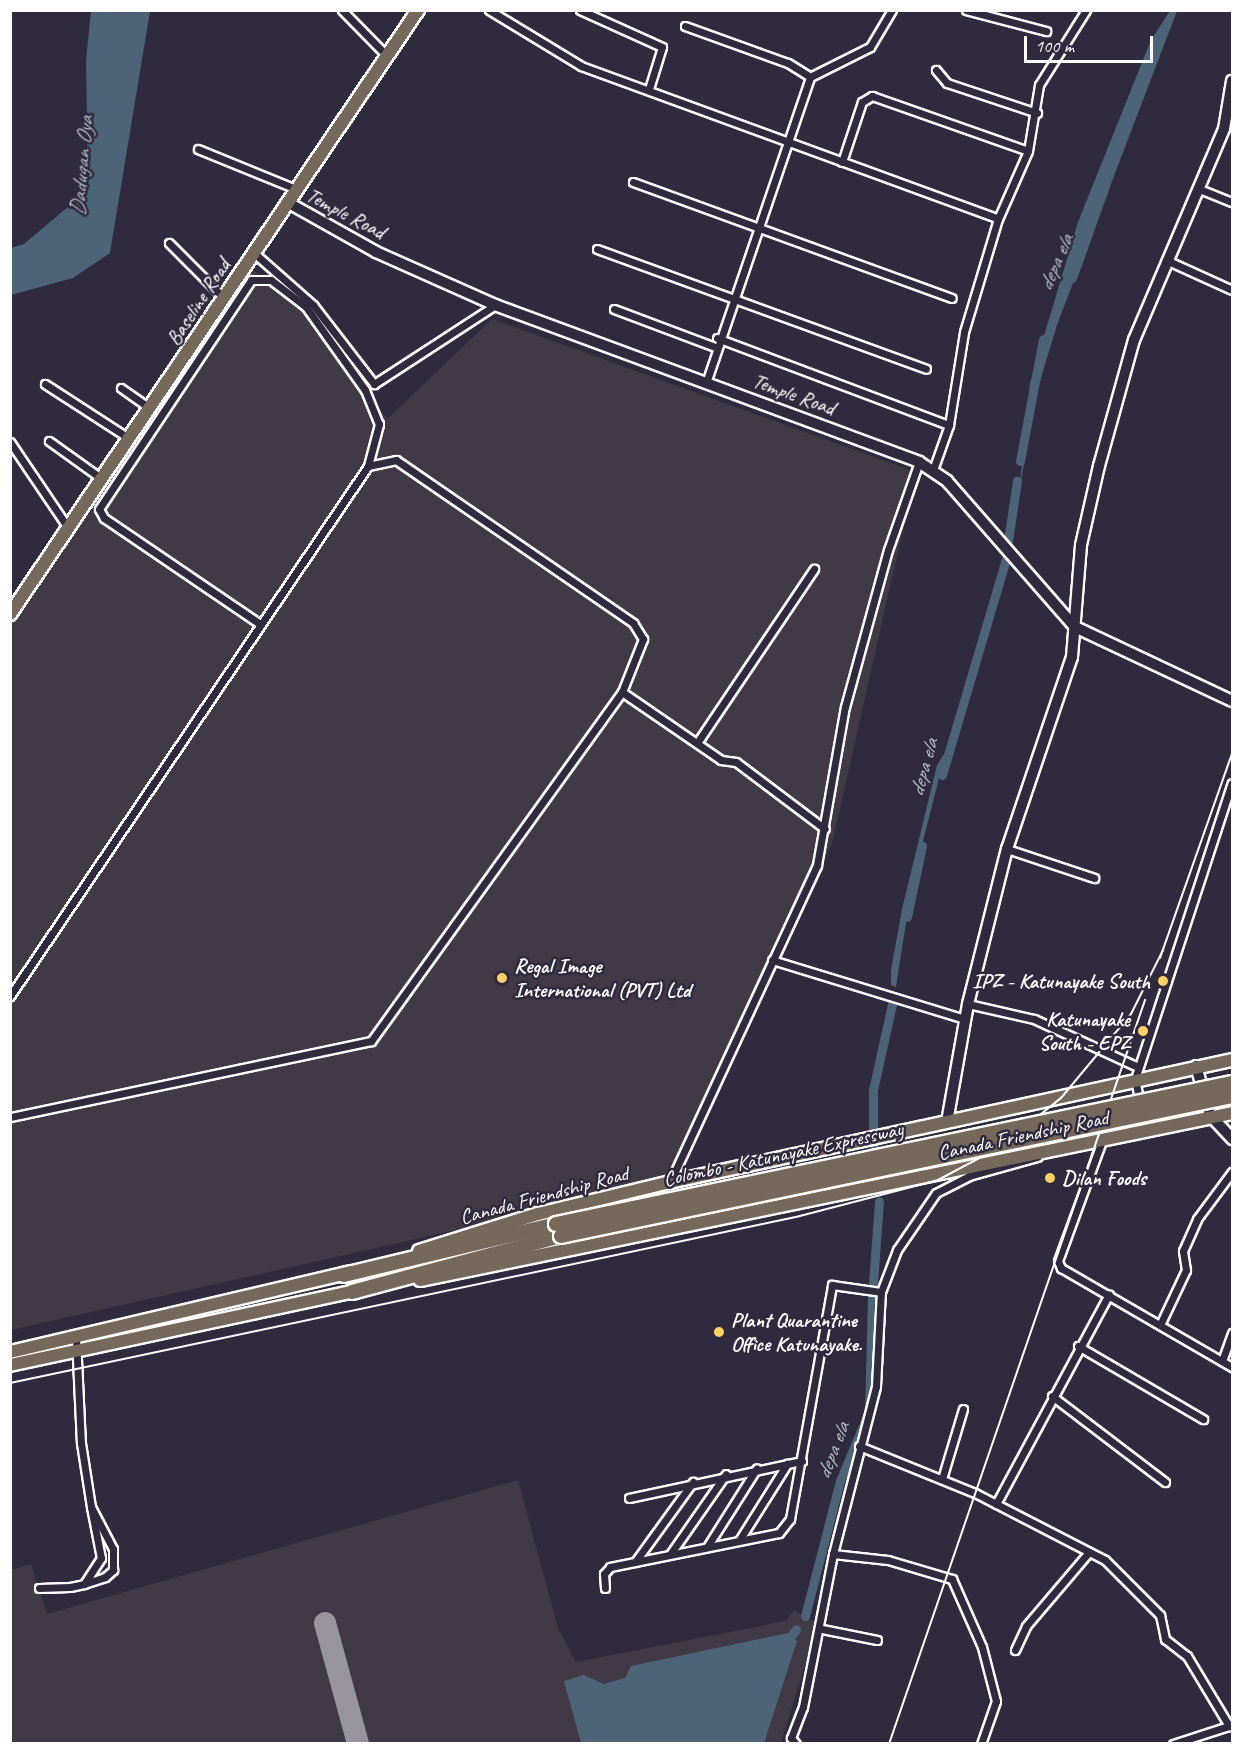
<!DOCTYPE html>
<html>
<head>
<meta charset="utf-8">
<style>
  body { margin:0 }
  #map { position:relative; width:1243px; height:1754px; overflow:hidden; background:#2f2a3d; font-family:Caveat,sans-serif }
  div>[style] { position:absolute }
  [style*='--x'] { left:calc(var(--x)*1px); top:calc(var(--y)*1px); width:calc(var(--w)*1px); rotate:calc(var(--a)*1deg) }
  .built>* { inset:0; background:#423946 }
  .water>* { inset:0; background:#4d6378 }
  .canal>* { height:9px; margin:-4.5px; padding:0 4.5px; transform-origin:4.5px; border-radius:4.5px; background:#4d6378 }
  .taxiway>* { height:22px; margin:-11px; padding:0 11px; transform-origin:11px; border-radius:11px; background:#97949e }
  .roads { filter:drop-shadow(2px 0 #fff) drop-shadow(-2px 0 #fff) drop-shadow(0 2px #fff) drop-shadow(0 -2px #fff) }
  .street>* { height:7px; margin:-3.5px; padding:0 3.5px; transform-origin:3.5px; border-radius:3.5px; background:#2f2a3d }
  .secondary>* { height:10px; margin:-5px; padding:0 5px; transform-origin:5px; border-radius:5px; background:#2f2a3d }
  .primary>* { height:12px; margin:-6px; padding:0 6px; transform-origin:6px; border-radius:6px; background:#76695c }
  .highway>* { height:14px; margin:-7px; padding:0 7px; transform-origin:7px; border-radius:7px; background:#76695c }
  .rail>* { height:2px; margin:-1px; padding:0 1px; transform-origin:1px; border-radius:1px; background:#fff }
  .bridges { filter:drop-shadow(2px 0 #fff) drop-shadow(-2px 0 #fff) drop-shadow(0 2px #fff) drop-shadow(0 -2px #fff) }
  .highway-bridge>* { height:14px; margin:-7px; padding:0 7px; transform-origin:7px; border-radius:7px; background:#76695c }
  .dots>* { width:16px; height:16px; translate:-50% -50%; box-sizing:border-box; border:3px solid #2f2a3d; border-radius:50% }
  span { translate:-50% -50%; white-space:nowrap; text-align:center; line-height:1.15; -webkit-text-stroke:5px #2f2a3d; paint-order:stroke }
  .street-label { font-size:21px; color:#fff }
  .poi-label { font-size:21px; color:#fff; font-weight:700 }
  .left { translate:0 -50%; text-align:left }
  .right { translate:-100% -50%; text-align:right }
  .water-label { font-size:22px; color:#afb9c2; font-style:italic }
  .frame { position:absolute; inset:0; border:12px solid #fff; pointer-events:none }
  .scale { position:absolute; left:1024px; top:36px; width:129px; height:27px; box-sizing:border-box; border:3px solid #fff; border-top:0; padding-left:8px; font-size:18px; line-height:21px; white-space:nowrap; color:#fff; -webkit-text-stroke:4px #2f2a3d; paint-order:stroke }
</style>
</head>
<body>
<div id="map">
  <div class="built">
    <div style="clip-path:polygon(246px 265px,311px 313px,387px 419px,492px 319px,916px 472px,832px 844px,670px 1182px,11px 1330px,10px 625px)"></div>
    <div style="clip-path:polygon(518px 1480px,558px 1628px,576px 1662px,761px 1626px,786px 1620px,794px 1610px,818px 1624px,781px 1743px,11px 1744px,11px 1570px,31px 1564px,47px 1614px)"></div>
  </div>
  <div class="water">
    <div style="clip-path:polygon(91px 11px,150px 11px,110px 253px,73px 278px,11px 295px,11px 248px,24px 244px,88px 190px,86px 60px)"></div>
    <div style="clip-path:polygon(1170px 11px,1177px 11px,1057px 325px,1036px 394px,1019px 493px,1030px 383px,1078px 222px,1151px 40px)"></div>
    <div style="clip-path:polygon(946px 751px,912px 884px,896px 987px,891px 985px,891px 970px,902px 909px,937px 765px)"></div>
    <div style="clip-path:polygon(788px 1633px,797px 1641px,764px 1743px,581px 1743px,564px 1681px,584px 1675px,604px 1684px,625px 1678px,631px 1666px)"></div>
  </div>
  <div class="canal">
    <div style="--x:1072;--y:278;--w:98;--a:-70.3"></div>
    <div style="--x:1020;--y:461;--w:124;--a:-79.3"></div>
    <div style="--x:1008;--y:541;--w:61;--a:-81.5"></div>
    <div style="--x:942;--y:775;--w:225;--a:-73.5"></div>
    <div style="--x:907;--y:917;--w:73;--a:-78.1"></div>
    <div style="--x:873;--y:1127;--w:37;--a:-90"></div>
    <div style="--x:873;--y:1090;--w:88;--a:-77.5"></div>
    <div style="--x:874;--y:1143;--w:35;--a:85"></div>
    <div style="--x:873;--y:1283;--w:82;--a:-85.8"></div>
    <div style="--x:805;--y:1616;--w:139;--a:-75.5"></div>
    <div style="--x:840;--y:1481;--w:76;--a:-67.5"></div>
    <div style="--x:869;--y:1411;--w:114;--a:-88.5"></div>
    <div style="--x:786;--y:1643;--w:17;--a:-54"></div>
  </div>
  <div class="taxiway">
    <div style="--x:325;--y:1623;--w:125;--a:74.7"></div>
  </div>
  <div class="roads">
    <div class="street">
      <div style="--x:342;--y:10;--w:64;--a:45.6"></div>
      <div style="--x:489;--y:10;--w:108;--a:31.3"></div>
      <div style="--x:581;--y:66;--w:444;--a:20.1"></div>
      <div style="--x:580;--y:10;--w:90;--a:24.3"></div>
      <div style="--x:662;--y:47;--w:44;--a:107.2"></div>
      <div style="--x:966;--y:10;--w:83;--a:14.7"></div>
      <div style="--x:685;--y:26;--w:109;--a:19.8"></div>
      <div style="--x:788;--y:63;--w:26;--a:32"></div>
      <div style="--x:936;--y:70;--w:17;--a:50"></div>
      <div style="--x:947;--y:83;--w:95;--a:18.4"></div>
      <div style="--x:198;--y:149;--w:106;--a:22.2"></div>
      <div style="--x:842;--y:162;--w:63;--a:-71.6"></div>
      <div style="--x:862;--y:102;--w:12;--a:-31"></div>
      <div style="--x:872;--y:96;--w:165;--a:19.4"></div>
      <div style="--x:633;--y:182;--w:339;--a:20"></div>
      <div style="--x:1197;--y:188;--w:38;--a:22"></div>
      <div style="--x:169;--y:243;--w:78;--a:45"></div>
      <div style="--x:597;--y:249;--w:350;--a:20"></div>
      <div style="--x:254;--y:253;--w:79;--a:41.4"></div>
      <div style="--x:313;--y:305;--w:100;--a:52.3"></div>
      <div style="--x:374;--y:384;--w:145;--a:-33.1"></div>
      <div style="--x:1166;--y:260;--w:72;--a:24.4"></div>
      <div style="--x:614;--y:309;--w:108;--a:20.6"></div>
      <div style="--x:717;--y:338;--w:248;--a:20.6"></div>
      <div style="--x:706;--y:383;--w:323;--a:-71.2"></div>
      <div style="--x:810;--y:77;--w:67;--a:-26.6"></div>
      <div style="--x:870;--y:47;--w:43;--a:-59.3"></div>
      <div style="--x:45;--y:384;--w:101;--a:32.9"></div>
      <div style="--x:121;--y:388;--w:35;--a:35"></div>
      <div style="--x:49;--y:441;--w:65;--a:35.6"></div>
      <div style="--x:10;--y:442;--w:105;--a:55.9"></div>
      <div style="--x:933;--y:470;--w:48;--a:-70.4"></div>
      <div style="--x:949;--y:425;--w:94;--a:-80.8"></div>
      <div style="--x:964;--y:332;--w:118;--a:-73.3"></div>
      <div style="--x:998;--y:219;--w:74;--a:-66.2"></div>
      <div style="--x:1028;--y:151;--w:67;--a:-80.5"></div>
      <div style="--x:1039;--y:85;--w:89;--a:-57.9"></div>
      <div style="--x:260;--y:624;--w:189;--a:-145.8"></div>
      <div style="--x:104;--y:518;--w:10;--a:-119"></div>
      <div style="--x:99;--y:509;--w:275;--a:-56.4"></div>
      <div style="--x:251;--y:280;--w:20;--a:0"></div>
      <div style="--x:271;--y:280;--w:44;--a:37.6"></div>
      <div style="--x:306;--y:307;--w:102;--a:54.6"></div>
      <div style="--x:365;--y:390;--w:37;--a:68"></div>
      <div style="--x:379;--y:424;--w:43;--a:104.7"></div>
      <div style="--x:622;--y:692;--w:120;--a:34.5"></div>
      <div style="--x:721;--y:760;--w:15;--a:8"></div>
      <div style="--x:736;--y:762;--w:111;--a:37"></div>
      <div style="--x:697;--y:743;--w:210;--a:-56.1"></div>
      <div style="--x:1007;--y:849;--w:92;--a:18.4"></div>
      <div style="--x:772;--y:960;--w:202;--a:17"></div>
      <div style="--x:10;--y:996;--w:640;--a:-55.96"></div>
      <div style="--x:368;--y:466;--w:29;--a:-12"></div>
      <div style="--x:396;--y:460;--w:288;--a:34.5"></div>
      <div style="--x:633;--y:623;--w:19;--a:58"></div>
      <div style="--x:643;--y:639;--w:57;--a:111.6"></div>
      <div style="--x:622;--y:692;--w:430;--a:125.7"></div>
      <div style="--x:371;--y:1041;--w:369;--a:168.1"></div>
      <div style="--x:968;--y:1004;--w:68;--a:12.8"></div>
      <div style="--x:1034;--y:1019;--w:115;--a:24.8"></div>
      <div style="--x:1140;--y:1103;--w:25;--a:-102"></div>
      <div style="--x:1135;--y:1079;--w:311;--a:-71.9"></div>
      <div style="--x:1103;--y:1138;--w:131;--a:110.1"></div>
      <div style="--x:1058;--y:1261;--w:8;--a:67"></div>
      <div style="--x:1061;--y:1268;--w:198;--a:30.1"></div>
      <div style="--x:670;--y:1182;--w:349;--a:-65.1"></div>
      <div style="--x:817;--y:865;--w:160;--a:-80"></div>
      <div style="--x:845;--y:707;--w:163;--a:-74.7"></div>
      <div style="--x:888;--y:550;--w:93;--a:-70.6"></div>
      <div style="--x:1160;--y:1325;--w:61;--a:-64.7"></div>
      <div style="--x:1186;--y:1270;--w:19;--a:-99"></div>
      <div style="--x:1183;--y:1251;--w:35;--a:-66"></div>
      <div style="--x:1197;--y:1219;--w:59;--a:-53.3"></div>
      <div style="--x:76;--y:1338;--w:105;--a:87.3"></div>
      <div style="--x:81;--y:1443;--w:65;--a:81.1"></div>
      <div style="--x:1078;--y:1346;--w:145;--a:30.3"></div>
      <div style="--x:1222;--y:1361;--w:30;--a:-70"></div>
      <div style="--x:1052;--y:1396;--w:142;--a:37.3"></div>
      <div style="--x:859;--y:1446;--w:125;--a:22.1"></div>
      <div style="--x:975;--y:1493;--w:146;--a:27.3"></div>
      <div style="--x:1105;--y:1560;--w:78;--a:45"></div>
      <div style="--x:1160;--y:1615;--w:25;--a:78"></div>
      <div style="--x:1165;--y:1639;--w:28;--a:38"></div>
      <div style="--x:1187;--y:1656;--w:82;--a:59"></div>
      <div style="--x:942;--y:1479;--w:73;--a:-73.3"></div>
      <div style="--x:629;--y:1498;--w:177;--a:-12.1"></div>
      <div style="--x:996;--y:1504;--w:238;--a:-61.7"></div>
      <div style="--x:740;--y:1539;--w:89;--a:-57.9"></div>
      <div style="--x:707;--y:1547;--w:93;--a:-57.7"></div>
      <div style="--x:671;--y:1553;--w:96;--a:-55.2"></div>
      <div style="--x:833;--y:1554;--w:55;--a:6.2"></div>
      <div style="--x:888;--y:1560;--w:67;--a:16.5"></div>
      <div style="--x:952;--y:1579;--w:74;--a:66.2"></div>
      <div style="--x:982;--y:1647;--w:56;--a:75.5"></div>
      <div style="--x:996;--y:1701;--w:46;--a:109.2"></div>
      <div style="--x:635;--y:1562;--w:99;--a:-54.1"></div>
      <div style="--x:39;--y:1588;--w:31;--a:-2"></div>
      <div style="--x:70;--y:1587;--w:14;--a:-12"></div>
      <div style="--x:84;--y:1584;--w:22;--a:-18"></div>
      <div style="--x:105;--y:1577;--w:11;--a:-41"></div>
      <div style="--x:113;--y:1570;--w:21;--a:-90"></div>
      <div style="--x:113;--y:1549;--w:47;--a:-117.6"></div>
      <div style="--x:91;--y:1507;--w:52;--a:78.9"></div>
      <div style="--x:101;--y:1558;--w:31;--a:123"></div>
      <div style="--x:605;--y:1588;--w:14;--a:-94"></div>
      <div style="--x:604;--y:1574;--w:9;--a:-49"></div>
      <div style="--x:610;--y:1567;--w:172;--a:-11.4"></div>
      <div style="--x:779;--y:1533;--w:18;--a:-52"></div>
      <div style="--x:790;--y:1519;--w:238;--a:-79.8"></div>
      <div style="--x:832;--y:1285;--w:49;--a:8.1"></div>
      <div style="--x:822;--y:1629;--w:56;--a:11.3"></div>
      <div style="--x:1015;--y:1650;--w:26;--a:-65"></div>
      <div style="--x:1026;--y:1626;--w:97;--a:-49.6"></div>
      <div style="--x:796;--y:1744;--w:8;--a:-130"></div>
      <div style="--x:791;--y:1738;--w:33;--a:-69"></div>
      <div style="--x:803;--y:1707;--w:156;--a:-78.9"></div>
      <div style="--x:833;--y:1554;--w:173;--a:-75.6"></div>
      <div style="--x:876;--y:1386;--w:94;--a:-87"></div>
      <div style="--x:881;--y:1292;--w:45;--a:-69.1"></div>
      <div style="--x:897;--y:1250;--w:69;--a:-55.6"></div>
      <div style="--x:936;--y:1193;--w:37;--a:-27"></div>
      <div style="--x:969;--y:1176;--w:71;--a:-15.6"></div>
      <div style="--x:1173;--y:1744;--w:62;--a:-17.9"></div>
    </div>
    <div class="secondary">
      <div style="--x:287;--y:202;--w:102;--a:29.3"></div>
      <div style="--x:376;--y:252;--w:130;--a:24"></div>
      <div style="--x:495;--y:305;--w:452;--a:20.3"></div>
      <div style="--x:919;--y:462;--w:34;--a:34"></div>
      <div style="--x:947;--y:481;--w:194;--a:48.8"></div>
      <div style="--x:1075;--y:627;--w:174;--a:25.2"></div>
      <div style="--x:1196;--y:1066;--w:51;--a:74.1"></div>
      <div style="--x:1210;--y:1115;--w:33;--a:47"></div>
      <div style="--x:947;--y:1122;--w:120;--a:-79.9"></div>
      <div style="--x:968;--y:1004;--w:160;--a:-75.9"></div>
      <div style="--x:1007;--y:849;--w:203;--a:-71.3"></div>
      <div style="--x:1072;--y:657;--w:112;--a:-85.4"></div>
      <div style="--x:1081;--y:545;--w:81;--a:-77.2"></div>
      <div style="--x:1099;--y:466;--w:131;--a:-74.5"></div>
      <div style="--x:1134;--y:340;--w:229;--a:-66.9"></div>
      <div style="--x:1224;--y:129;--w:49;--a:-80.5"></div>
    </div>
    <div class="primary">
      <div style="--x:10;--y:614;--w:729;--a:-55.96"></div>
      <div style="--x:419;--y:1251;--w:125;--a:-17.3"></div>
      <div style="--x:538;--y:1214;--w:136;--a:-13.6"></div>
      <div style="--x:670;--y:1182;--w:575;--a:-12.25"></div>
      <div style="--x:420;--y:1280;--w:829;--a:-11.62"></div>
      <div style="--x:10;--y:1352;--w:350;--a:-13.2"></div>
      <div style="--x:10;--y:1365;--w:359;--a:-12.1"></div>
    </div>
    <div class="highway">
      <div style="--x:344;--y:1275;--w:218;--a:-13.5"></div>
      <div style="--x:352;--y:1292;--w:216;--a:-15"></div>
    </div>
  </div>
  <div class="rail">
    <div style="--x:1160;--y:958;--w:216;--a:-70.6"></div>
    <div style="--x:10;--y:1383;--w:803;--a:-11.93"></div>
    <div style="--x:796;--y:1217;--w:147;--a:-14.6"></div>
    <div style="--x:938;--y:1180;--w:70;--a:-28"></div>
    <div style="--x:1000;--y:1147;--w:78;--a:-38.8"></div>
    <div style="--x:1061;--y:1098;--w:109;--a:-50.2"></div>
    <div style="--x:1131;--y:1014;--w:72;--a:-63.4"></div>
    <div style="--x:889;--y:1744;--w:787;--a:-71.01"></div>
  </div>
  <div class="bridges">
    <div class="highway-bridge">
      <div style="--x:556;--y:1224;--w:691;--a:-11.78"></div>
      <div style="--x:561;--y:1236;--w:685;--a:-11.79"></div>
    </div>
  </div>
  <div class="dots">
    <div style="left:502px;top:978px;background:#ffd166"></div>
    <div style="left:1163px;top:981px;background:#ffd166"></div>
    <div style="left:1143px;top:1031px;background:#ffd166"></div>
    <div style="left:1050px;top:1178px;background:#ffd166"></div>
    <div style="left:719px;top:1332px;background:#ffd166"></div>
  </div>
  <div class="street-label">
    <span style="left:346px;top:213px;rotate:28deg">Temple Road</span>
    <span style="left:198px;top:302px;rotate:-57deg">Baseline Road</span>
    <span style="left:794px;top:394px;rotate:20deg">Temple Road</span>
    <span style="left:1023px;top:1135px;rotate:-12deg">Canada Friendship Road</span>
    <span style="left:783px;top:1154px;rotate:-12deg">Colombo - Katunayake Expressway</span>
    <span style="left:544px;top:1195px;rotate:-15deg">Canada Friendship Road</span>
  </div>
  <div class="poi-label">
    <span class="left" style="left:514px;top:978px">Regal Image<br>International (PVT) Ltd</span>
    <span class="right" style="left:1150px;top:981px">IPZ - Katunayake South</span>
    <span class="right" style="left:1130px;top:1031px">Katunayake<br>South - EPZ</span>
    <span class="left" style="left:1062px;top:1178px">Dilan Foods</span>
    <span class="left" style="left:731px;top:1332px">Plant Quarantine<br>Office Katunayake.</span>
  </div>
  <div class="water-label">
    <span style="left:82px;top:166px;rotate:-85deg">Dadugan Oya</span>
    <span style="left:1056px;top:263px;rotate:-67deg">depa ela</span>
    <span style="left:924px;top:768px;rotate:-75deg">depa ela</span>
    <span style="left:833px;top:1451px;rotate:-69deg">depa ela</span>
  </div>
  <div class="frame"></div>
  <div class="scale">100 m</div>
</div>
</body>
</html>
